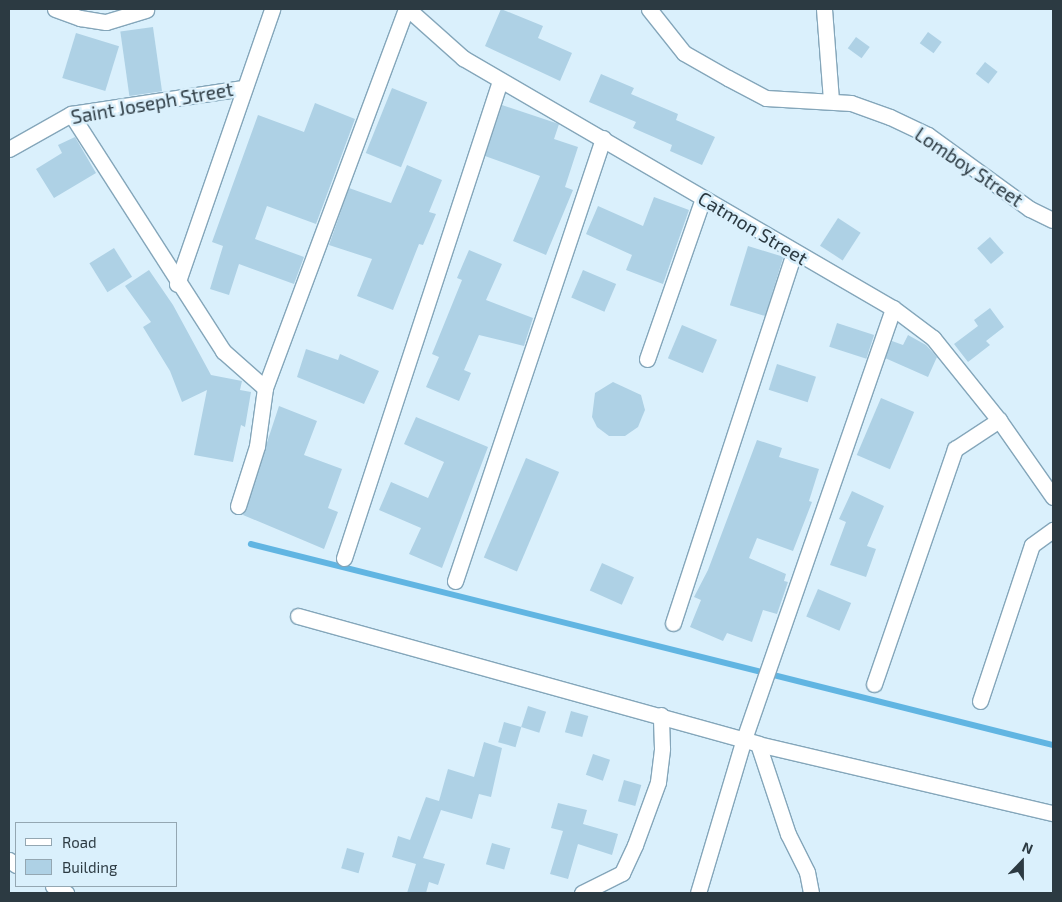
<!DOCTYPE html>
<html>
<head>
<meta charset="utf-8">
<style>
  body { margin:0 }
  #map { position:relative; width:1062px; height:902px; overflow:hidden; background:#daf0fc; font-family:"Exo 2",sans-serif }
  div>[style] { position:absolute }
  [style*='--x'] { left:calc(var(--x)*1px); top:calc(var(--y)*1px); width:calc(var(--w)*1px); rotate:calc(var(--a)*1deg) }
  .stream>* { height:5.5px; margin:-2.75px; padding:0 2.75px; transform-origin:2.75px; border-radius:2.75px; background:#61b5e2 }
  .building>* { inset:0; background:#aed1e5; transform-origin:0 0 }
  .roads { filter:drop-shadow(1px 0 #84a6ba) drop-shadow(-1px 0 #84a6ba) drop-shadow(0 1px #84a6ba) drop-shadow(0 -1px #84a6ba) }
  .minor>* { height:15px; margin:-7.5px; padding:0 7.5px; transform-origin:7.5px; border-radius:7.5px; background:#fff }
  span { translate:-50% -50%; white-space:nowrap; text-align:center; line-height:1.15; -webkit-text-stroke:5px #daf0fc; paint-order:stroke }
  .street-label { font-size:19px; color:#2c3a42 }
  .frame { position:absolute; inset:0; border:10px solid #2c3a42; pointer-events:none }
  .legend { position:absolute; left:15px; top:822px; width:162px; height:65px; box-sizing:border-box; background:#daf0fc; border:1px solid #94a7b2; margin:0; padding:6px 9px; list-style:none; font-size:15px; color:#2c3a42 }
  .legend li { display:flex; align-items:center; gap:10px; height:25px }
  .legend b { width:25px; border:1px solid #94a7b2 }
  .north { position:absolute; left:997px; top:837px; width:50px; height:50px; -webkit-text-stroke:4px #daf0fc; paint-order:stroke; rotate:22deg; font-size:14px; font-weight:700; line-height:20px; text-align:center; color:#2c3a42 }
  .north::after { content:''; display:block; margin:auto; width:18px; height:22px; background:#2c3a42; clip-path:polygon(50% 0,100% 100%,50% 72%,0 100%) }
</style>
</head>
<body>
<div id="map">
  <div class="stream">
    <div style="--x:251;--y:544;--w:827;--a:14.07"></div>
  </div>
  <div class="building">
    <div style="clip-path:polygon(501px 9px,543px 26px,538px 38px,572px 53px,560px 81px,485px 46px)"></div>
    <div style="left:153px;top:27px;width:65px;height:33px;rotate:82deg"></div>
    <div style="left:928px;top:32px;width:17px;height:14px;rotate:36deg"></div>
    <div style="left:76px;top:33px;width:45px;height:47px;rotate:17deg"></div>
    <div style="left:856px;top:37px;width:17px;height:14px;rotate:36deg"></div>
    <div style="left:985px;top:62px;width:16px;height:15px;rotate:38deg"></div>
    <div style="clip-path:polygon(601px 74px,634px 88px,631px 94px,678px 114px,676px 120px,715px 137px,702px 165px,670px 151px,672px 145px,633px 128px,636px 122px,589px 102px)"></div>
    <div style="left:392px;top:88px;width:38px;height:70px;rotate:22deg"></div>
    <div style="clip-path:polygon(315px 103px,355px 119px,316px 224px,267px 206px,255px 239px,304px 257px,294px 284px,239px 264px,229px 295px,210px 289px,223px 246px,212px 242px,258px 115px,304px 132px)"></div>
    <div style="clip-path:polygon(502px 105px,559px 124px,554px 139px,578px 147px,565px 187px,573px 190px,546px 255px,513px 241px,540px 176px,485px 156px)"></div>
    <div style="clip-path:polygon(75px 137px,96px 173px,54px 198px,36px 169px,62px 153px,58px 145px)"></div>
    <div style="clip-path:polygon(407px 165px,442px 180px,429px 212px,436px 214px,423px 245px,419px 244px,393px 310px,357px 296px,372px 259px,329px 245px,349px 188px,391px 203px)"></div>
    <div style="clip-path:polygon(654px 197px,689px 210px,663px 284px,626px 270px,632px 255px,586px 234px,598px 206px,643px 226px)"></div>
    <div style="left:838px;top:218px;width:27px;height:33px;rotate:33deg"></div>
    <div style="left:990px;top:237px;width:21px;height:17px;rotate:49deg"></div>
    <div style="left:748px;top:246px;width:37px;height:62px;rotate:17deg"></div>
    <div style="left:114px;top:248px;width:34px;height:29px;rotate:58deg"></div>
    <div style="clip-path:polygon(469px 250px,502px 264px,486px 300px,533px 318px,524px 346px,479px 335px,464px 370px,471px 373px,459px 401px,426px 387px,439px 357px,432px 354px,462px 280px,457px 278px)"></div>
    <div style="clip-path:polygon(149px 270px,173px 305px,211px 375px,242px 381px,240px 390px,251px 392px,245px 427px,241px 425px,233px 462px,194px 455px,207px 390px,182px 402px,170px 371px,143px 327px,151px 322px,125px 286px)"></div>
    <div style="left:583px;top:270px;width:36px;height:30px;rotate:23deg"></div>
    <div style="clip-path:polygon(990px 308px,1004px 327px,986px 341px,990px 345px,968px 362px,954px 344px,978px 326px,974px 320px)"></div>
    <div style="left:837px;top:323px;width:39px;height:25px;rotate:18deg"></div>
    <div style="left:682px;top:325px;width:38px;height:36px;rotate:23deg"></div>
    <div style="clip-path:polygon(908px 335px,926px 345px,937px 357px,928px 377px,885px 358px,892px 341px,903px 345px)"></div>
    <div style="clip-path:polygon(306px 349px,338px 360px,340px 354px,379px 371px,364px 404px,297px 377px)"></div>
    <div style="left:777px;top:364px;width:41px;height:27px;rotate:18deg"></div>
    <div style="clip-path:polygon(613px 382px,641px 395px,645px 410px,638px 427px,625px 436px,609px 436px,597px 427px,592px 417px,595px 393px)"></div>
    <div style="left:881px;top:398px;width:36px;height:62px;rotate:23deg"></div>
    <div style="clip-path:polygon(279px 406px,317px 421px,304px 455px,342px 469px,328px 508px,338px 512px,324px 549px,243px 515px)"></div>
    <div style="clip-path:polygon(416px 417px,488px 447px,442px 568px,409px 554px,421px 528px,379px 510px,391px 482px,428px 498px,444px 462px,404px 444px)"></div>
    <div style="clip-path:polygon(757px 440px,782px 448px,779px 457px,819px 469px,809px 501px,812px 502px,793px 551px,757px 538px,749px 558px,786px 574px,784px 581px,788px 582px,777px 614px,763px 610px,752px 642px,727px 633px,723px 641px,690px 627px,701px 600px,694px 597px,708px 570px)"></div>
    <div style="left:526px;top:458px;width:36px;height:108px;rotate:23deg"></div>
    <div style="clip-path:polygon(852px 491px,884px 506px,867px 546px,876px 549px,866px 577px,830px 565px,846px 522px,839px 519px)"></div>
    <div style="left:602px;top:563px;width:35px;height:30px;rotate:24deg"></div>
    <div style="left:818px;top:589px;width:36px;height:30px;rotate:23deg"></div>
    <div style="left:528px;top:706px;width:19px;height:22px;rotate:18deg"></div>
    <div style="left:571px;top:711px;width:18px;height:22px;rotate:16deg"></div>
    <div style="left:504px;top:722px;width:18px;height:21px;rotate:16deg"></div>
    <div style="clip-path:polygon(484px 742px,502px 748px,491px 797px,479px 794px,472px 819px,441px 810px,423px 858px,445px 864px,438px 885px,429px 882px,426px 893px,407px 893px,416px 864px,392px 857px,398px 836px,410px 840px,426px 797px,439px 801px,448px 769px,474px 777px)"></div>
    <div style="left:593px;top:754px;width:18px;height:22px;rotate:19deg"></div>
    <div style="left:624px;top:780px;width:18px;height:22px;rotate:16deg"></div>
    <div style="clip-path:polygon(558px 803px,587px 810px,583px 824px,618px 834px,612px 855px,578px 844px,568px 879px,550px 874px,563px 831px,551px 828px)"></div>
    <div style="left:492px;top:843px;width:19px;height:22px;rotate:16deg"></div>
    <div style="left:347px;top:848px;width:18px;height:21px;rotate:16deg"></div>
  </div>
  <div class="roads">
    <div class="minor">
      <div style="--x:55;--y:9;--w:27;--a:20"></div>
      <div style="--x:80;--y:18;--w:26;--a:9"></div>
      <div style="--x:106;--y:22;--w:42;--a:-16.7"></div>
      <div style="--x:408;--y:9;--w:74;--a:41.7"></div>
      <div style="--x:463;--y:58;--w:497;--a:30.2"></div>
      <div style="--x:893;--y:308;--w:50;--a:36.9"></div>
      <div style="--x:933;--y:338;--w:105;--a:51.2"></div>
      <div style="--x:999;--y:420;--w:94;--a:55"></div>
      <div style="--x:649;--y:9;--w:56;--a:51.5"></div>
      <div style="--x:684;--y:53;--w:51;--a:29.6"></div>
      <div style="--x:728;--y:78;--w:43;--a:27.8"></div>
      <div style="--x:766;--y:98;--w:85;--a:3.4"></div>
      <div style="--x:851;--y:103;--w:41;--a:19.7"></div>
      <div style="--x:890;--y:117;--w:42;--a:25.3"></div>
      <div style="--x:928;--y:135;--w:126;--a:36"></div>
      <div style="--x:1030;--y:209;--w:25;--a:26"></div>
      <div style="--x:824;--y:9;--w:92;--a:85.6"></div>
      <div style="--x:71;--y:114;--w:282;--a:57.3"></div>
      <div style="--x:223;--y:351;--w:56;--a:41.4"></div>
      <div style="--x:9;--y:149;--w:71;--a:-29.4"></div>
      <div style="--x:71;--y:114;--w:174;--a:-8.6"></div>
      <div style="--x:177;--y:284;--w:291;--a:-70.9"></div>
      <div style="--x:647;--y:359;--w:170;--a:-70.8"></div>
      <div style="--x:238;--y:506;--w:63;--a:-72.4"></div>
      <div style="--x:257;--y:446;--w:59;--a:-82.1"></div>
      <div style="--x:265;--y:388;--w:404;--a:-69.6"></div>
      <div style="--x:344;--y:558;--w:502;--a:-71.89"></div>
      <div style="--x:455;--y:581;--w:467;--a:-71.5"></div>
      <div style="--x:298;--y:616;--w:477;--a:15.5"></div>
      <div style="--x:758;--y:744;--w:303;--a:13.2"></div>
      <div style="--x:673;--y:623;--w:389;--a:-71.9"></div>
      <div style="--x:874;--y:684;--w:249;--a:-71"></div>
      <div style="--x:955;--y:449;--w:53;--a:-33.4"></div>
      <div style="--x:980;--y:701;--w:164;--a:-71.6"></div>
      <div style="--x:1032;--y:545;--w:26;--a:-36"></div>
      <div style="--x:758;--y:744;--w:95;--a:71.6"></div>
      <div style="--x:788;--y:834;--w:42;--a:63.4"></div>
      <div style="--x:807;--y:872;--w:21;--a:79"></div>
      <div style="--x:9;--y:860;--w:9;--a:36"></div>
      <div style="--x:53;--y:886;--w:15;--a:28"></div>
      <div style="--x:582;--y:893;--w:45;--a:-26.6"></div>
      <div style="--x:622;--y:873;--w:31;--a:-65"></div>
      <div style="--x:635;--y:845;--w:67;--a:-69.9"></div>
      <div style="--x:658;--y:782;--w:34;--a:-83"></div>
      <div style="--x:662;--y:748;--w:33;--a:-92"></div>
      <div style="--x:698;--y:893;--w:161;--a:-73.4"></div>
      <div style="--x:744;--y:739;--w:456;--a:-70.9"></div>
    </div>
  </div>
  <div class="street-label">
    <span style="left:152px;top:103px;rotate:-10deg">Saint Joseph Street</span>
    <span style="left:969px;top:167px;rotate:34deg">Lomboy Street</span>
    <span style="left:753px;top:228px;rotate:31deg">Catmon Street</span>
  </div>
  <div class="frame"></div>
  <ul class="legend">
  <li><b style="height:6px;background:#fff"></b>Road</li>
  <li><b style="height:14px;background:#aed1e5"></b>Building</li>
  </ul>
  <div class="north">N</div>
</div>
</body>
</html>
